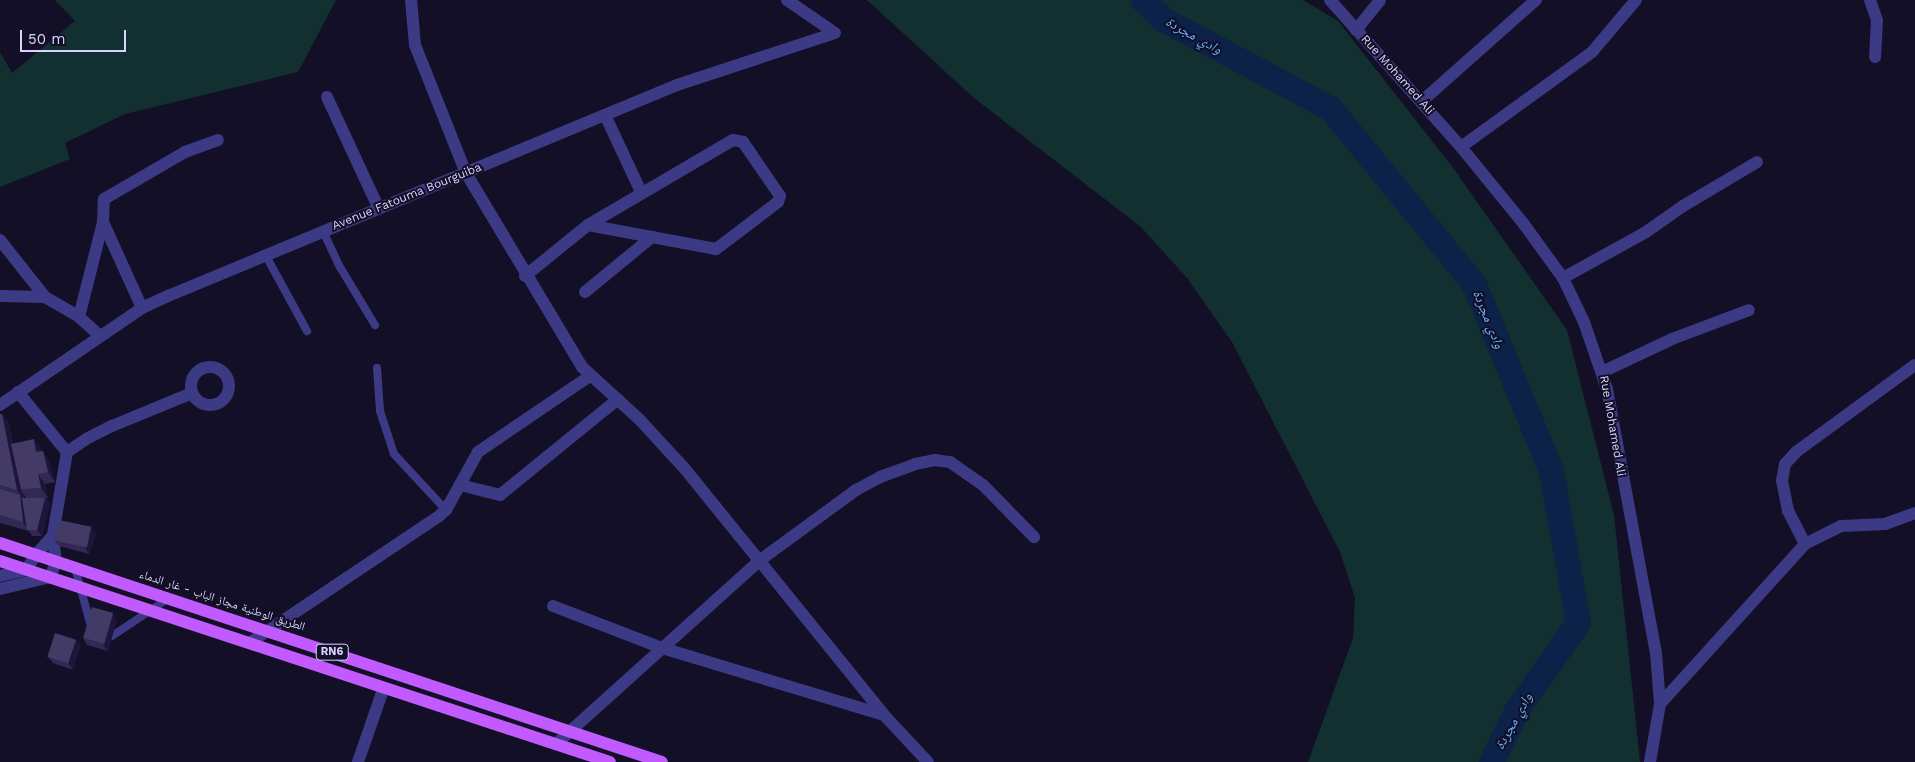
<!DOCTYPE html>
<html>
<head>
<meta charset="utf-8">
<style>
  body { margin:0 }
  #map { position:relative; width:1915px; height:762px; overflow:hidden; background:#130f26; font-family:"Work Sans","Noto Naskh Arabic",sans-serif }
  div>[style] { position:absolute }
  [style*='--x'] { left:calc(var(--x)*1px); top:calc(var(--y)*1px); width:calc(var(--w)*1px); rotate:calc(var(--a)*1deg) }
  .green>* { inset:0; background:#12302f }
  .river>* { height:25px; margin:-12.5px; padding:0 12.5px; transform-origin:12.5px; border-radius:12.5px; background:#0c2248 }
  .service>* { height:8px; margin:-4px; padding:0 4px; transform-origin:4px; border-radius:4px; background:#3d3a85 }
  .minor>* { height:12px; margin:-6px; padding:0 6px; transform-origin:6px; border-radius:6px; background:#3d3a85 }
  .minor>.ring { margin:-6px; padding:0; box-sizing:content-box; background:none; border:12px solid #3d3a85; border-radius:50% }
  .tertiary>* { height:12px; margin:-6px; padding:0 6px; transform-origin:6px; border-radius:6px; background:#3d3a85 }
  .primary>* { height:12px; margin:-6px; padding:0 6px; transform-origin:6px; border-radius:6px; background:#c25bff }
  .wall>* { inset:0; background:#312854 }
  .shaded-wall>* { inset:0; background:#1d163a }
  .building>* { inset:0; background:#433a66; transform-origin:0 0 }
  span { translate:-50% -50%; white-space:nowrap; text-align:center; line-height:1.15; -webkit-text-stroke:4px #130f26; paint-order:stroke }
  .shield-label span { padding:1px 4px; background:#130f26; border:1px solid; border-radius:4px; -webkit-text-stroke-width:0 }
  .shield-label { font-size:11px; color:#d9d4ff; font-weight:700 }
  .street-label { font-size:12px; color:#d9d4ff }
  .water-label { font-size:14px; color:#62b6ff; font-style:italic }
  .scale { position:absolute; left:20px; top:30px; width:106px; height:22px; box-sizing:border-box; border:2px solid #d9d4ff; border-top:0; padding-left:6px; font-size:15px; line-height:18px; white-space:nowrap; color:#d9d4ff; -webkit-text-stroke:4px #130f26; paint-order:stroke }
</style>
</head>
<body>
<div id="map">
  <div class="green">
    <div style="clip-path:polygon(55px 0,336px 0,298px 72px,125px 114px,65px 143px,70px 159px,0 187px,0 52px,12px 73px,75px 21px)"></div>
    <div style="clip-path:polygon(867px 0,1303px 0,1338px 21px,1454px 169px,1567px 330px,1614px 515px,1640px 762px,1308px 762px,1353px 638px,1355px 598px,1340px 552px,1232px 342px,1187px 278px,1141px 227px,974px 98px)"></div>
  </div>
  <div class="river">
    <div style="--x:1143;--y:0;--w:28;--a:44"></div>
    <div style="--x:1163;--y:19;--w:189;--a:28.1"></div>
    <div style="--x:1330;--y:108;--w:227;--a:50.7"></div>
    <div style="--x:1474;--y:284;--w:202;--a:67.6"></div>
    <div style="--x:1551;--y:471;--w:153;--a:79.9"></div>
    <div style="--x:1578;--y:622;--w:108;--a:124.9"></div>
    <div style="--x:1516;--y:711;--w:57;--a:116.1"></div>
  </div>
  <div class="service">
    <div style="--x:323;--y:231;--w:40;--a:65"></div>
    <div style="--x:340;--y:267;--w:68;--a:58.9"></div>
    <div style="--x:265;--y:254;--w:88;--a:61.4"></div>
    <div style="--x:377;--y:368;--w:43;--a:86"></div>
    <div style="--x:380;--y:411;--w:45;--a:72"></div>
    <div style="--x:394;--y:454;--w:76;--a:47.1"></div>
    <div style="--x:75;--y:568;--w:60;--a:74.6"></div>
    <div style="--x:112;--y:636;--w:69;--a:-33.7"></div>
  </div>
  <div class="minor">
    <div style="--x:411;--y:0;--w:45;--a:84.9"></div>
    <div style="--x:415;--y:45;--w:138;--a:68.3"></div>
    <div style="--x:466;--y:173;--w:226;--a:59.1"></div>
    <div style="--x:582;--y:367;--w:79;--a:42.4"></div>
    <div style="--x:640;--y:420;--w:67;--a:47.4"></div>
    <div style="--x:685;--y:469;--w:316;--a:51"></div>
    <div style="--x:884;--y:715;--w:64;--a:46.9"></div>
    <div style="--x:787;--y:0;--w:58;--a:34.5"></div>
    <div style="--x:1330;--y:0;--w:197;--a:48.3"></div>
    <div style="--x:1461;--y:147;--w:98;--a:50.8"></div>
    <div style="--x:1523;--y:223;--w:68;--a:54"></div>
    <div style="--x:1563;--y:278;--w:49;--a:64.5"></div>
    <div style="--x:1584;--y:322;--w:71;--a:71.1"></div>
    <div style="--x:1607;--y:389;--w:269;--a:79.5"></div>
    <div style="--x:1656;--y:653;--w:51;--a:85.5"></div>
    <div style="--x:1660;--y:704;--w:59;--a:99.8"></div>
    <div style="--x:1870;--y:0;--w:21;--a:71"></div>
    <div style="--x:1877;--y:20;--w:37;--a:93"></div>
    <div style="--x:1356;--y:30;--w:38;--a:-51"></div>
    <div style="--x:327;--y:97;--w:123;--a:65.1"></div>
    <div style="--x:1421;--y:102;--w:154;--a:-41.6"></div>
    <div style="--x:605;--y:115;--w:85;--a:64.9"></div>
    <div style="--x:1461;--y:147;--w:162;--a:-35.9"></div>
    <div style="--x:1592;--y:52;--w:68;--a:-49.8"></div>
    <div style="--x:103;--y:222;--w:94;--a:65.6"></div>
    <div style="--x:0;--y:240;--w:73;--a:51.7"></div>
    <div style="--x:525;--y:276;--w:81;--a:-39"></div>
    <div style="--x:588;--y:225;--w:168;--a:-30.4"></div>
    <div style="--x:733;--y:140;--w:10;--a:11"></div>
    <div style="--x:743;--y:142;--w:65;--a:55.6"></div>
    <div style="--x:780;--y:196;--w:6;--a:108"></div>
    <div style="--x:778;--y:202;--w:78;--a:142.8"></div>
    <div style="--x:716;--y:249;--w:130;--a:-169.4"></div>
    <div style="--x:1563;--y:278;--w:95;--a:-29"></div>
    <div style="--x:1646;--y:232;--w:45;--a:-35.1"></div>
    <div style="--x:1683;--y:206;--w:86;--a:-30.7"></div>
    <div style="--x:585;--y:292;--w:87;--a:-39.4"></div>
    <div style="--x:0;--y:296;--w:45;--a:1.3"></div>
    <div style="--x:45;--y:297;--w:39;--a:30"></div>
    <div style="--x:79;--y:317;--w:28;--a:42"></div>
    <div style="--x:79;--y:317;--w:98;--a:-75.8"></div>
    <div style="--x:103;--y:222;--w:23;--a:-88"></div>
    <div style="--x:104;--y:199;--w:94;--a:-30.1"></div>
    <div style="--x:185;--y:152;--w:35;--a:-20"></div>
    <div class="ring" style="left:191px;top:367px;width:26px;height:26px"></div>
    <div style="--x:1602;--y:372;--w:77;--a:-25.2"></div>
    <div style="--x:1672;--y:339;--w:82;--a:-20.6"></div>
    <div style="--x:18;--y:392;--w:77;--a:50.8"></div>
    <div style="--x:67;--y:452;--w:84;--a:99.6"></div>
    <div style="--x:53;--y:535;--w:27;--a:84"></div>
    <div style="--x:0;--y:405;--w:172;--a:-34.3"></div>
    <div style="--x:142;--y:308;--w:29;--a:-25"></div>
    <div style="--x:168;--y:296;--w:551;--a:-22.52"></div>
    <div style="--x:677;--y:85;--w:166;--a:-18.2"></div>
    <div style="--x:67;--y:452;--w:23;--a:-34"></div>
    <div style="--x:86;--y:439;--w:29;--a:-27"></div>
    <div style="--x:112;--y:426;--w:87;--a:-22.4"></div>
    <div style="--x:460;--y:485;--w:41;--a:14"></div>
    <div style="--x:500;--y:495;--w:152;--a:-39.1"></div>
    <div style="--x:1805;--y:544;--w:37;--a:-117"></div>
    <div style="--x:1788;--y:511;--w:31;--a:-101"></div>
    <div style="--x:1782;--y:481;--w:17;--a:-80"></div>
    <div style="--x:1785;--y:464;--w:16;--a:-47"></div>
    <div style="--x:1796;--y:452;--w:147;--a:-36.2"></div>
    <div style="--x:35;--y:556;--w:28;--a:-49"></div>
    <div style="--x:553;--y:606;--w:117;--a:21.1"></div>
    <div style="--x:662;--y:648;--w:232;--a:16.8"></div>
    <div style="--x:251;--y:642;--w:226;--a:-33.8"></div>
    <div style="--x:439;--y:516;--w:9;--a:-41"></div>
    <div style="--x:446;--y:510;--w:66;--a:-61.1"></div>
    <div style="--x:478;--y:452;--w:135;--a:-34.2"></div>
    <div style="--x:1660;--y:704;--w:216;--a:-47.8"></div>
    <div style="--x:1805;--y:544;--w:40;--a:-26.6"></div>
    <div style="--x:1841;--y:526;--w:44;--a:-2.6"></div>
    <div style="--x:1885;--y:524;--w:32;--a:-20"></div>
    <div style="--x:556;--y:744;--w:273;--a:-42"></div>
    <div style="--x:759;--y:561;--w:120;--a:-36.2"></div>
    <div style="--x:856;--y:490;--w:27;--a:-28"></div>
    <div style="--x:880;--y:477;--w:37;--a:-20"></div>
    <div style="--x:915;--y:464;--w:20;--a:-11"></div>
    <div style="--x:935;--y:460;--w:15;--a:8"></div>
    <div style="--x:950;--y:462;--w:40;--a:34.9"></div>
    <div style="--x:983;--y:485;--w:73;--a:45.6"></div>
    <div style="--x:358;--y:762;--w:76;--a:-70.9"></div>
  </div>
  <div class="tertiary">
    <div style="--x:0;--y:576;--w:27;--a:-13"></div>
    <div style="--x:26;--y:570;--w:17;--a:-57"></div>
    <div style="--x:0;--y:589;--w:51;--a:-13.5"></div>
    <div style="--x:50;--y:577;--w:16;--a:-68"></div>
  </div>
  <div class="primary">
    <div style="--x:0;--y:543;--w:697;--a:18.31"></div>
    <div style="--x:0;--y:561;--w:642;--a:18.24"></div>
  </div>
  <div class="wall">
    <div style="clip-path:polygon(evenodd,0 414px,2px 414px,9px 424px,13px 444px,41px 449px,42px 451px,49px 461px,55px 482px,45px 484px,48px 498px,46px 498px,50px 504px,42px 536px,32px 536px,29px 531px,0 523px,0 414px,22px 492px,26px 498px,24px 498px,22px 492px)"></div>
    <div style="clip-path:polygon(96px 533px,89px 554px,59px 546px,54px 540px)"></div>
    <div style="clip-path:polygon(117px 620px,108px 651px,87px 645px,83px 638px)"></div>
    <div style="clip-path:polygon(76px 640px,80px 646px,73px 670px,53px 663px,48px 657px)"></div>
  </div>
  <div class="shaded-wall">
    <div style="clip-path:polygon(2px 414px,9px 424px,22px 489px,21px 489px,22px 492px,24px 500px,17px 490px)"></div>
    <div style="clip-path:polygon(34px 439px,41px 449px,43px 461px,36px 452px)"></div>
    <div style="clip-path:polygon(43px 451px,49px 461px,55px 482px,48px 472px)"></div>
    <div style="clip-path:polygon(38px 474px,45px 484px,48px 498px,41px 488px)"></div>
    <div style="clip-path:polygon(20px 495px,27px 505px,28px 530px,23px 522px)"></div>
    <div style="clip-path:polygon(45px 498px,50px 504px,42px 536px,37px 530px)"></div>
    <div style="clip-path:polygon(91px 527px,96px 533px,89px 554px,85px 548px)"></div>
    <div style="clip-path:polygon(113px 613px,117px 620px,108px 651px,103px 645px)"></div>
    <div style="clip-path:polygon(76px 640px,80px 646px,73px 670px,68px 663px)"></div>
  </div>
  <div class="building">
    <div style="clip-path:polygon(0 414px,2px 414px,17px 490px,0 485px)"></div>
    <div style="clip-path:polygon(34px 439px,36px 452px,43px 451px,48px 472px,38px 474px,41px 488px,21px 489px,11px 444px)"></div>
    <div style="clip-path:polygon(0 489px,20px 495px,23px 522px,0 515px)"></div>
    <div style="clip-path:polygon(22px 498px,45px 498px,37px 530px,27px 530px)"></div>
    <div style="left:59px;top:520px;width:33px;height:21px;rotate:12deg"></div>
    <div style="left:92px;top:607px;width:22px;height:32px;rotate:16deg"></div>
    <div style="left:55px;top:633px;width:22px;height:25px;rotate:18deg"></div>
  </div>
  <div class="shield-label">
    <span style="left:332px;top:652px">RN6</span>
  </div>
  <div class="street-label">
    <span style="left:1397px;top:75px;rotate:48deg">Rue Mohamed Ali</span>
    <span style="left:407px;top:197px;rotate:-22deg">Avenue Fatouma Bourguiba</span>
    <span style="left:1612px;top:426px;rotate:80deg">Rue Mohamed Ali</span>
    <span style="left:222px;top:601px;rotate:18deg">الطريق الوطنية مجاز الباب - غار الدماء</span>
  </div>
  <div class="water-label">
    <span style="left:1194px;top:35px;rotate:29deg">وادي مجردة</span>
    <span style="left:1489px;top:319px;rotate:68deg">وادي مجردة</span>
    <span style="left:1513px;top:721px;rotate:-61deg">وادي مجردة</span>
  </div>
  <div class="scale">50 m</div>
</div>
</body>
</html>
